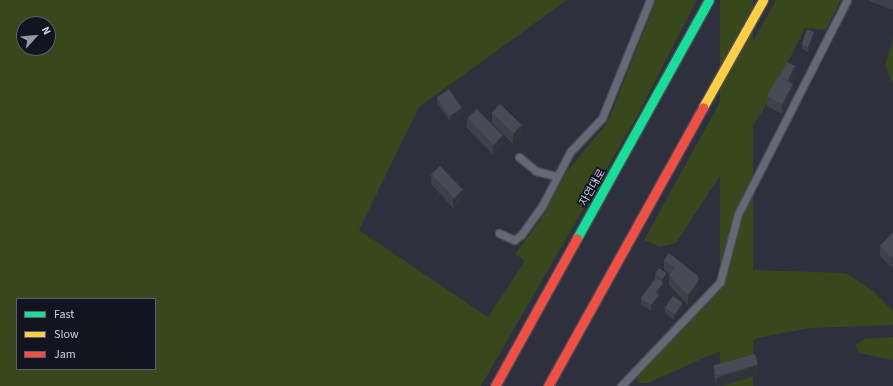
<!DOCTYPE html>
<html>
<head>
<meta charset="utf-8">
<style>
  body { margin:0 }
  #map { position:relative; width:893px; height:386px; overflow:hidden; background:#2e303e; font-family:"Source Sans 3","Noto Sans KR",sans-serif }
  div>[style] { position:absolute }
  [style*='--x'] { left:calc(var(--x)*1px); top:calc(var(--y)*1px); width:calc(var(--w)*1px); rotate:calc(var(--a)*1deg) }
  .green>* { inset:0; background:#38471c; transform-origin:0 0 }
  .roads { filter:drop-shadow(1px 0 #4b4d5a) drop-shadow(-1px 0 #4b4d5a) drop-shadow(0 1px #4b4d5a) drop-shadow(0 -1px #4b4d5a) }
  .lane>* { height:7px; margin:-3.5px; padding:0 3.5px; transform-origin:3.5px; border-radius:3.5px; background:#666874 }
  .fast>* { height:9px; margin:-4.5px; padding:0 4.5px; transform-origin:4.5px; border-radius:4.5px; background:#16e098 }
  .slow>* { height:9px; margin:-4.5px; padding:0 4.5px; transform-origin:4.5px; border-radius:4.5px; background:#ffcf43 }
  .jam>* { height:9px; margin:-4.5px; padding:0 4.5px; transform-origin:4.5px; border-radius:4.5px; background:#f24e42 }
  .wall>* { inset:0; background:#3e404a }
  .shaded-wall>* { inset:0; background:#32343c }
  .building>* { inset:0; background:#484a56; transform-origin:0 0 }
  span { translate:-50% -50%; white-space:nowrap; text-align:center; line-height:1.15; -webkit-text-stroke:3.5px #121420; paint-order:stroke }
  .street-label { font-size:11px; color:#cdd0e1 }
  .legend { position:absolute; left:16px; top:298px; width:140px; height:72px; box-sizing:border-box; background:#121420; border:1px solid #5d5f6d; margin:0; padding:5px 7px; list-style:none; font-size:12px; color:#cdd0e1 }
  .legend li { display:flex; align-items:center; gap:8px; height:20px }
  .legend b { width:20px; border:1px solid #5d5f6d }
  .north { position:absolute; left:16px; top:16px; width:40px; height:40px; box-sizing:border-box; background:#121420; border:1px solid #5d5f6d; border-radius:50%; rotate:63deg; font-size:11px; font-weight:700; line-height:16px; text-align:center; color:#cdd0e1 }
  .north::after { content:''; display:block; margin:auto; width:14px; height:18px; background:#9598a8; clip-path:polygon(50% 0,100% 100%,50% 72%,0 100%) }
</style>
</head>
<body>
<div id="map">
  <div class="green">
    <div style="clip-path:polygon(evenodd,0 0,567px 0,419px 107px,359px 230px,488px 317px,525px 261px,515px 254px,541px 219px,567px 171px,608px 122px,656px 0,697px 0,636px 118px,481px 386px,0 386px,0 0,24px 24px,48px 24px,48px 48px,24px 48px,24px 24px,0 0,17px 299px,155px 299px,155px 369px,17px 369px,17px 299px)"></div>
    <div style="left:720px;top:0;width:33px;height:442px"></div>
    <div style="clip-path:polygon(776px 0,841px 0,826px 30px,805px 28px,765px 107px,676px 243px,660px 247px,644px 240px)"></div>
    <div style="clip-path:polygon(893px 38px,893px 85px,885px 65px)"></div>
    <div style="clip-path:polygon(751px 270px,846px 273px,872px 290px,893px 311px,893px 325px,810px 328px,762px 337px,711px 355px,648px 383px,639px 383px,635px 376px,642px 366px,739px 273px)"></div>
    <div style="clip-path:polygon(893px 337px,893px 360px,859px 353px,856px 345px,864px 339px)"></div>
  </div>
  <div class="roads">
    <div class="lane">
      <div style="--x:519;--y:157;--w:22;--a:39"></div>
      <div style="--x:536;--y:171;--w:21;--a:14"></div>
      <div style="--x:499;--y:233;--w:17;--a:25"></div>
      <div style="--x:514;--y:240;--w:9;--a:-36"></div>
      <div style="--x:521;--y:235;--w:36;--a:-54"></div>
      <div style="--x:542;--y:206;--w:61;--a:-62.6"></div>
      <div style="--x:570;--y:152;--w:47;--a:-46.7"></div>
      <div style="--x:602;--y:118;--w:127;--a:-67.9"></div>
      <div style="--x:621;--y:386;--w:144;--a:-46.4"></div>
      <div style="--x:720;--y:282;--w:70;--a:-75.2"></div>
      <div style="--x:738;--y:214;--w:240;--a:-63"></div>
    </div>
    <div class="fast">
      <div style="--x:577;--y:238;--w:272;--a:-61"></div>
    </div>
    <div class="slow">
      <div style="--x:703;--y:107;--w:123;--a:-60.7"></div>
    </div>
    <div class="jam">
      <div style="--x:495;--y:386;--w:169;--a:-61"></div>
      <div style="--x:548;--y:386;--w:319;--a:-60.9"></div>
    </div>
  </div>
  <div class="wall">
    <div style="clip-path:polygon(869px 0,893px 0,893px 10px,869px 1px)"></div>
    <div style="clip-path:polygon(814px 37px,808px 52px,802px 49px,802px 44px)"></div>
    <div style="clip-path:polygon(795px 71px,789px 82px,793px 94px,782px 114px,767px 106px,767px 96px,780px 77px,780px 76px)"></div>
    <div style="clip-path:polygon(437px 98px,462px 113px,450px 121px,437px 103px)"></div>
    <div style="clip-path:polygon(492px 113px,522px 135px,513px 144px,492px 123px)"></div>
    <div style="clip-path:polygon(467px 118px,503px 146px,493px 155px,467px 128px)"></div>
    <div style="clip-path:polygon(431px 174px,463px 199px,453px 208px,431px 184px)"></div>
    <div style="clip-path:polygon(893px 232px,893px 267px,892px 268px,880px 256px,880px 246px)"></div>
    <div style="clip-path:polygon(669px 253px,699px 290px,688px 305px,669px 285px,669px 275px,670px 274px,664px 270px,664px 260px)"></div>
    <div style="clip-path:polygon(655px 274px,666px 278px,663px 283px,663px 288px,658px 294px,659px 300px,651px 311px,641px 304px,641px 298px,655px 279px)"></div>
    <div style="clip-path:polygon(665px 308px,683px 309px,674px 320px,665px 313px)"></div>
    <div style="clip-path:polygon(714px 366px,758px 375px,722px 386px,717px 386px,714px 376px)"></div>
  </div>
  <div class="shaded-wall">
    <div style="clip-path:polygon(814px 32px,814px 37px,808px 52px,808px 47px)"></div>
    <div style="clip-path:polygon(795px 66px,795px 71px,787px 85px,787px 80px)"></div>
    <div style="clip-path:polygon(793px 84px,793px 94px,782px 114px,782px 104px)"></div>
    <div style="clip-path:polygon(462px 108px,462px 113px,450px 121px,450px 116px)"></div>
    <div style="clip-path:polygon(522px 125px,522px 135px,513px 144px,513px 134px)"></div>
    <div style="clip-path:polygon(503px 136px,503px 146px,493px 155px,493px 146px)"></div>
    <div style="clip-path:polygon(463px 190px,463px 199px,453px 208px,453px 198px)"></div>
    <div style="clip-path:polygon(893px 257px,893px 267px,892px 268px,892px 258px)"></div>
    <div style="clip-path:polygon(666px 273px,666px 278px,663px 283px,663px 288px,656px 297px,656px 292px,662px 284px,662px 279px)"></div>
    <div style="clip-path:polygon(699px 280px,699px 290px,688px 305px,688px 295px)"></div>
    <div style="clip-path:polygon(659px 295px,659px 300px,651px 311px,651px 305px)"></div>
    <div style="clip-path:polygon(683px 303px,683px 309px,674px 320px,674px 315px)"></div>
    <div style="clip-path:polygon(758px 365px,758px 375px,722px 386px,717px 386px,717px 378px)"></div>
  </div>
  <div class="building">
    <div style="clip-path:polygon(807px 29px,814px 32px,808px 47px,802px 44px)"></div>
    <div style="left:787px;top:62px;width:9px;height:16px;rotate:27deg"></div>
    <div style="left:778px;top:76px;width:17px;height:23px;rotate:28deg"></div>
    <div style="left:449px;top:89px;width:23px;height:15px;rotate:56deg"></div>
    <div style="left:500px;top:104px;width:30px;height:12px;rotate:44deg"></div>
    <div style="left:477px;top:109px;width:37px;height:13px;rotate:46deg"></div>
    <div style="left:440px;top:166px;width:33px;height:12px;rotate:46deg"></div>
    <div style="clip-path:polygon(893px 232px,893px 257px,892px 258px,880px 246px)"></div>
    <div style="clip-path:polygon(669px 253px,698px 276px,699px 280px,688px 295px,669px 275px,675px 268px,664px 260px)"></div>
    <div style="left:659px;top:268px;width:9px;height:7px;rotate:36deg"></div>
    <div style="clip-path:polygon(656px 278px,663px 283px,656px 292px,659px 295px,651px 305px,641px 298px)"></div>
    <div style="left:673px;top:296px;width:12px;height:14px;rotate:35deg"></div>
    <div style="left:755px;top:354px;width:11px;height:43px;rotate:75deg"></div>
  </div>
  <div class="street-label">
    <span style="left:593px;top:188px;rotate:-60deg">자연대로</span>
  </div>
  <ul class="legend">
  <li><b style="height:5px;background:#16e098"></b>Fast</li>
  <li><b style="height:5px;background:#ffcf43"></b>Slow</li>
  <li><b style="height:5px;background:#f24e42"></b>Jam</li>
  </ul>
  <div class="north">N</div>
</div>
</body>
</html>
